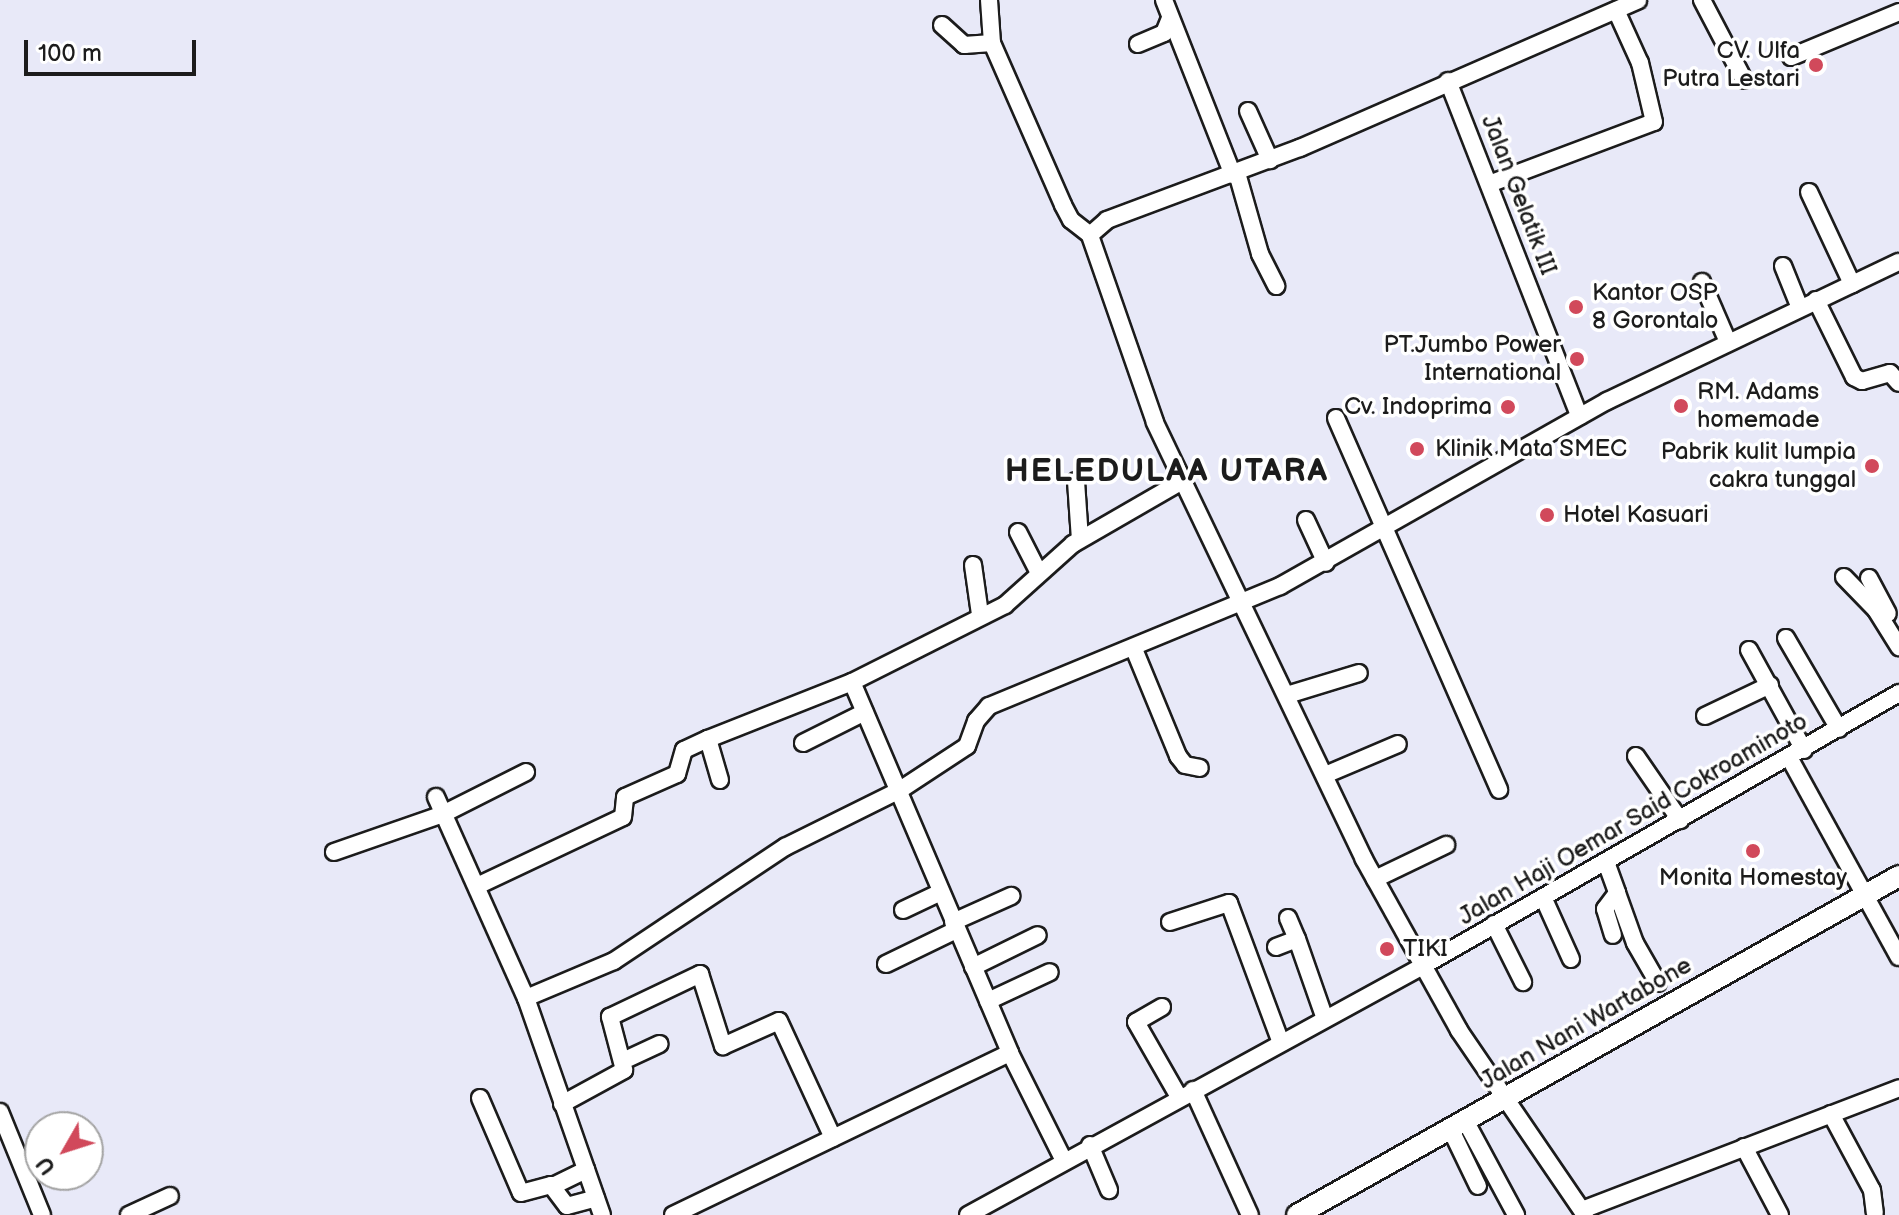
<!DOCTYPE html>
<html>
<head>
<meta charset="utf-8">
<style>
  body { margin:0 }
  #map { position:relative; width:1899px; height:1215px; overflow:hidden; background:#e8e9f8; font-family:"Balsamiq Sans",sans-serif }
  div>[style] { position:absolute }
  [style*='--x'] { left:calc(var(--x)*1px); top:calc(var(--y)*1px); width:calc(var(--w)*1px); rotate:calc(var(--a)*1deg) }
  .roads { filter:drop-shadow(2px 0 #1c1c1c) drop-shadow(-2px 0 #1c1c1c) drop-shadow(0 2px #1c1c1c) drop-shadow(0 -2px #1c1c1c) }
  .minor>* { height:16px; margin:-8px; padding:0 8px; transform-origin:8px; border-radius:8px; background:#fff }
  .major>* { height:20px; margin:-10px; padding:0 10px; transform-origin:10px; border-radius:10px; background:#fff }
  .dots>* { width:22px; height:22px; translate:-50% -50%; box-sizing:border-box; border:4px solid #fff; border-radius:50% }
  span { translate:-50% -50%; white-space:nowrap; text-align:center; line-height:1.15; -webkit-text-stroke:7px #fff; paint-order:stroke }
  .poi-label { font-size:24px; color:#1c1c1c }
  .right { translate:-100% -50%; text-align:right }
  .left { translate:0 -50%; text-align:left }
  .street-label { font-size:24px; color:#1c1c1c }
  .district-label { font-size:32px; color:#1c1c1c; font-weight:700; letter-spacing:2px }
  .north { position:absolute; left:24px; top:1111px; width:80px; height:80px; box-sizing:border-box; background:#fff; border:2px solid #a4a4a4; border-radius:50%; rotate:231deg; font-size:22px; font-weight:700; line-height:32px; text-align:center; color:#1c1c1c }
  .north::after { content:''; display:block; margin:auto; width:28px; height:36px; background:#d1495b; clip-path:polygon(50% 0,100% 100%,50% 72%,0 100%) }
  .scale { position:absolute; left:24px; top:40px; width:172px; height:36px; box-sizing:border-box; border:4px solid #1c1c1c; border-top:0; padding-left:10px; font-size:24px; line-height:28px; white-space:nowrap; color:#1c1c1c; -webkit-text-stroke:6px #fff; paint-order:stroke }
</style>
</head>
<body>
<div id="map">
  <div class="roads">
    <div class="minor">
      <div style="--x:989;--y:0;--w:43;--a:86"></div>
      <div style="--x:1164;--y:0;--w:188;--a:68.5"></div>
      <div style="--x:1702;--y:0;--w:90;--a:62.3"></div>
      <div style="--x:942;--y:25;--w:30;--a:42"></div>
      <div style="--x:964;--y:45;--w:28;--a:-4"></div>
      <div style="--x:992;--y:43;--w:177;--a:66.3"></div>
      <div style="--x:1063;--y:205;--w:17;--a:62"></div>
      <div style="--x:1071;--y:220;--w:24;--a:38"></div>
      <div style="--x:1138;--y:44;--w:28;--a:-23"></div>
      <div style="--x:1164;--y:33;--w:16;--a:-68"></div>
      <div style="--x:1791;--y:57;--w:117;--a:-22.6"></div>
      <div style="--x:1448;--y:81;--w:360;--a:68.6"></div>
      <div style="--x:1248;--y:111;--w:54;--a:65.8"></div>
      <div style="--x:1237;--y:173;--w:84;--a:74.1"></div>
      <div style="--x:1260;--y:254;--w:36;--a:63"></div>
      <div style="--x:1489;--y:184;--w:176;--a:-20.6"></div>
      <div style="--x:1654;--y:122;--w:61;--a:-103.3"></div>
      <div style="--x:1640;--y:63;--w:58;--a:-114.4"></div>
      <div style="--x:1809;--y:192;--w:102;--a:64.9"></div>
      <div style="--x:1783;--y:266;--w:45;--a:68"></div>
      <div style="--x:1702;--y:282;--w:65;--a:66.6"></div>
      <div style="--x:1816;--y:300;--w:86;--a:63.7"></div>
      <div style="--x:1854;--y:377;--w:9;--a:27"></div>
      <div style="--x:1862;--y:381;--w:29;--a:-16"></div>
      <div style="--x:1890;--y:373;--w:13;--a:48"></div>
      <div style="--x:1336;--y:418;--w:406;--a:66.3"></div>
      <div style="--x:1076;--y:481;--w:58;--a:86.1"></div>
      <div style="--x:1306;--y:520;--w:47;--a:65.1"></div>
      <div style="--x:1018;--y:532;--w:46;--a:62.9"></div>
      <div style="--x:973;--y:565;--w:49;--a:81.9"></div>
      <div style="--x:1844;--y:577;--w:46;--a:45.9"></div>
      <div style="--x:1876;--y:610;--w:44;--a:58.1"></div>
      <div style="--x:1869;--y:578;--w:40;--a:62"></div>
      <div style="--x:1786;--y:638;--w:105;--a:59.8"></div>
      <div style="--x:1134;--y:649;--w:116;--a:67.6"></div>
      <div style="--x:1178;--y:756;--w:11;--a:52"></div>
      <div style="--x:1185;--y:765;--w:15;--a:11"></div>
      <div style="--x:1749;--y:650;--w:114;--a:61.2"></div>
      <div style="--x:852;--y:682;--w:403;--a:66.9"></div>
      <div style="--x:1010;--y:1053;--w:121;--a:63.4"></div>
      <div style="--x:1287;--y:695;--w:75;--a:-17"></div>
      <div style="--x:1705;--y:716;--w:72;--a:-25.5"></div>
      <div style="--x:803;--y:743;--w:69;--a:-26.6"></div>
      <div style="--x:1636;--y:756;--w:78;--a:55.5"></div>
      <div style="--x:1790;--y:759;--w:226;--a:61.2"></div>
      <div style="--x:1325;--y:775;--w:79;--a:-23"></div>
      <div style="--x:720;--y:780;--w:43;--a:-106.3"></div>
      <div style="--x:708;--y:739;--w:155;--a:-21.6"></div>
      <div style="--x:852;--y:682;--w:171;--a:-26.7"></div>
      <div style="--x:1005;--y:605;--w:91;--a:-41.9"></div>
      <div style="--x:1073;--y:544;--w:128;--a:-30"></div>
      <div style="--x:436;--y:797;--w:220;--a:65.9"></div>
      <div style="--x:526;--y:998;--w:230;--a:70.7"></div>
      <div style="--x:334;--y:852;--w:115;--a:-19.2"></div>
      <div style="--x:443;--y:814;--w:93;--a:-26.8"></div>
      <div style="--x:1606;--y:862;--w:33;--a:70"></div>
      <div style="--x:1617;--y:893;--w:20;--a:127"></div>
      <div style="--x:1605;--y:909;--w:27;--a:73"></div>
      <div style="--x:1375;--y:879;--w:79;--a:-25.6"></div>
      <div style="--x:477;--y:886;--w:161;--a:-25.3"></div>
      <div style="--x:623;--y:817;--w:20;--a:-84"></div>
      <div style="--x:625;--y:797;--w:57;--a:-23.9"></div>
      <div style="--x:677;--y:774;--w:25;--a:-74"></div>
      <div style="--x:684;--y:750;--w:26;--a:-25"></div>
      <div style="--x:1617;--y:893;--w:53;--a:70.2"></div>
      <div style="--x:1635;--y:943;--w:46;--a:60.1"></div>
      <div style="--x:1543;--y:897;--w:68;--a:65.7"></div>
      <div style="--x:903;--y:910;--w:42;--a:-25.3"></div>
      <div style="--x:1288;--y:918;--w:23;--a:67"></div>
      <div style="--x:953;--y:922;--w:64;--a:-24.1"></div>
      <div style="--x:1170;--y:922;--w:62;--a:-17.9"></div>
      <div style="--x:1229;--y:903;--w:146;--a:69.6"></div>
      <div style="--x:1494;--y:924;--w:65;--a:63.4"></div>
      <div style="--x:1276;--y:947;--w:22;--a:-21"></div>
      <div style="--x:1297;--y:939;--w:82;--a:70.7"></div>
      <div style="--x:886;--y:964;--w:78;--a:-25.9"></div>
      <div style="--x:973;--y:967;--w:72;--a:-26.2"></div>
      <div style="--x:526;--y:998;--w:95;--a:-22.8"></div>
      <div style="--x:614;--y:961;--w:206;--a:-33.7"></div>
      <div style="--x:785;--y:847;--w:128;--a:-26.4"></div>
      <div style="--x:900;--y:790;--w:80;--a:-33.3"></div>
      <div style="--x:967;--y:746;--w:27;--a:-70"></div>
      <div style="--x:976;--y:721;--w:20;--a:-49"></div>
      <div style="--x:989;--y:706;--w:315;--a:-22.4"></div>
      <div style="--x:1280;--y:586;--w:376;--a:-29.5"></div>
      <div style="--x:1607;--y:401;--w:323;--a:-25.5"></div>
      <div style="--x:988;--y:1001;--w:68;--a:-25.1"></div>
      <div style="--x:1162;--y:1007;--w:30;--a:150"></div>
      <div style="--x:1136;--y:1022;--w:86;--a:60.2"></div>
      <div style="--x:625;--y:1060;--w:38;--a:-25"></div>
      <div style="--x:1193;--y:1090;--w:137;--a:65.5"></div>
      <div style="--x:480;--y:1098;--w:103;--a:66.7"></div>
      <div style="--x:521;--y:1193;--w:31;--a:-15"></div>
      <div style="--x:551;--y:1185;--w:26;--a:53"></div>
      <div style="--x:567;--y:1206;--w:30;--a:-15"></div>
      <div style="--x:562;--y:1104;--w:71;--a:-28.7"></div>
      <div style="--x:624;--y:1070;--w:55;--a:-104.8"></div>
      <div style="--x:610;--y:1017;--w:100;--a:-25.5"></div>
      <div style="--x:700;--y:974;--w:76;--a:72.3"></div>
      <div style="--x:723;--y:1046;--w:61;--a:-24.1"></div>
      <div style="--x:779;--y:1021;--w:129;--a:65.2"></div>
      <div style="--x:0;--y:1112;--w:111;--a:67.8"></div>
      <div style="--x:1831;--y:1114;--w:86;--a:61.7"></div>
      <div style="--x:1872;--y:1190;--w:23;--a:83"></div>
      <div style="--x:1466;--y:1122;--w:106;--a:61.7"></div>
      <div style="--x:1451;--y:1130;--w:62;--a:64.3"></div>
      <div style="--x:1090;--y:1145;--w:49;--a:67.1"></div>
      <div style="--x:1744;--y:1147;--w:77;--a:62.1"></div>
      <div style="--x:553;--y:1186;--w:37;--a:-26"></div>
      <div style="--x:1582;--y:1210;--w:340;--a:-21"></div>
      <div style="--x:129;--y:1215;--w:45;--a:-24.9"></div>
      <div style="--x:673;--y:1215;--w:374;--a:-25.7"></div>
      <div style="--x:968;--y:1215;--w:516;--a:-28.7"></div>
      <div style="--x:1421;--y:967;--w:551;--a:-29.82"></div>
      <div style="--x:1585;--y:1215;--w:224;--a:-124.3"></div>
      <div style="--x:1459;--y:1030;--w:196;--a:-119.1"></div>
      <div style="--x:1364;--y:859;--w:484;--a:-115.6"></div>
      <div style="--x:1155;--y:422;--w:198;--a:-109.2"></div>
      <div style="--x:1090;--y:235;--w:23;--a:-41"></div>
      <div style="--x:1107;--y:220;--w:206;--a:-20.5"></div>
      <div style="--x:1300;--y:148;--w:369;--a:-23.6"></div>
    </div>
    <div class="major">
      <div style="--x:1297;--y:1215;--w:691;--a:-29.38"></div>
    </div>
  </div>
  <div class="dots">
    <div style="left:1816px;top:65px;background:#d1495b"></div>
    <div style="left:1576px;top:307px;background:#d1495b"></div>
    <div style="left:1577px;top:359px;background:#d1495b"></div>
    <div style="left:1681px;top:406px;background:#d1495b"></div>
    <div style="left:1508px;top:407px;background:#d1495b"></div>
    <div style="left:1417px;top:449px;background:#d1495b"></div>
    <div style="left:1872px;top:466px;background:#d1495b"></div>
    <div style="left:1547px;top:515px;background:#d1495b"></div>
    <div style="left:1753px;top:851px;background:#d1495b"></div>
    <div style="left:1387px;top:949px;background:#d1495b"></div>
  </div>
  <div class="poi-label">
    <span class="right" style="left:1800px;top:65px">CV. Ulfa<br>Putra Lestari</span>
    <span class="left" style="left:1592px;top:307px">Kantor OSP<br>8 Gorontalo</span>
    <span class="right" style="left:1561px;top:359px">PT.Jumbo Power<br>International</span>
    <span class="left" style="left:1697px;top:406px">RM. Adams<br>homemade</span>
    <span class="right" style="left:1492px;top:407px">Cv. Indoprima</span>
    <span class="left" style="left:1435px;top:449px">Klinik Mata SMEC</span>
    <span class="right" style="left:1856px;top:466px">Pabrik kulit lumpia<br>cakra tunggal</span>
    <span class="left" style="left:1563px;top:515px">Hotel Kasuari</span>
    <span style="left:1753px;top:878px">Monita Homestay</span>
    <span class="left" style="left:1403px;top:949px">TIKI</span>
  </div>
  <div class="street-label">
    <span style="left:1519px;top:195px;rotate:69deg">Jalan Gelatik III</span>
    <span style="left:1633px;top:819px;rotate:-30deg">Jalan Haji Oemar Said Cokroaminoto</span>
    <span style="left:1586px;top:1023px;rotate:-30deg">Jalan Nani Wartabone</span>
  </div>
  <div class="district-label">
    <span style="left:1167px;top:472px">HELEDULAA UTARA</span>
  </div>
  <div class="north">U</div>
  <div class="scale">100 m</div>
</div>
</body>
</html>
